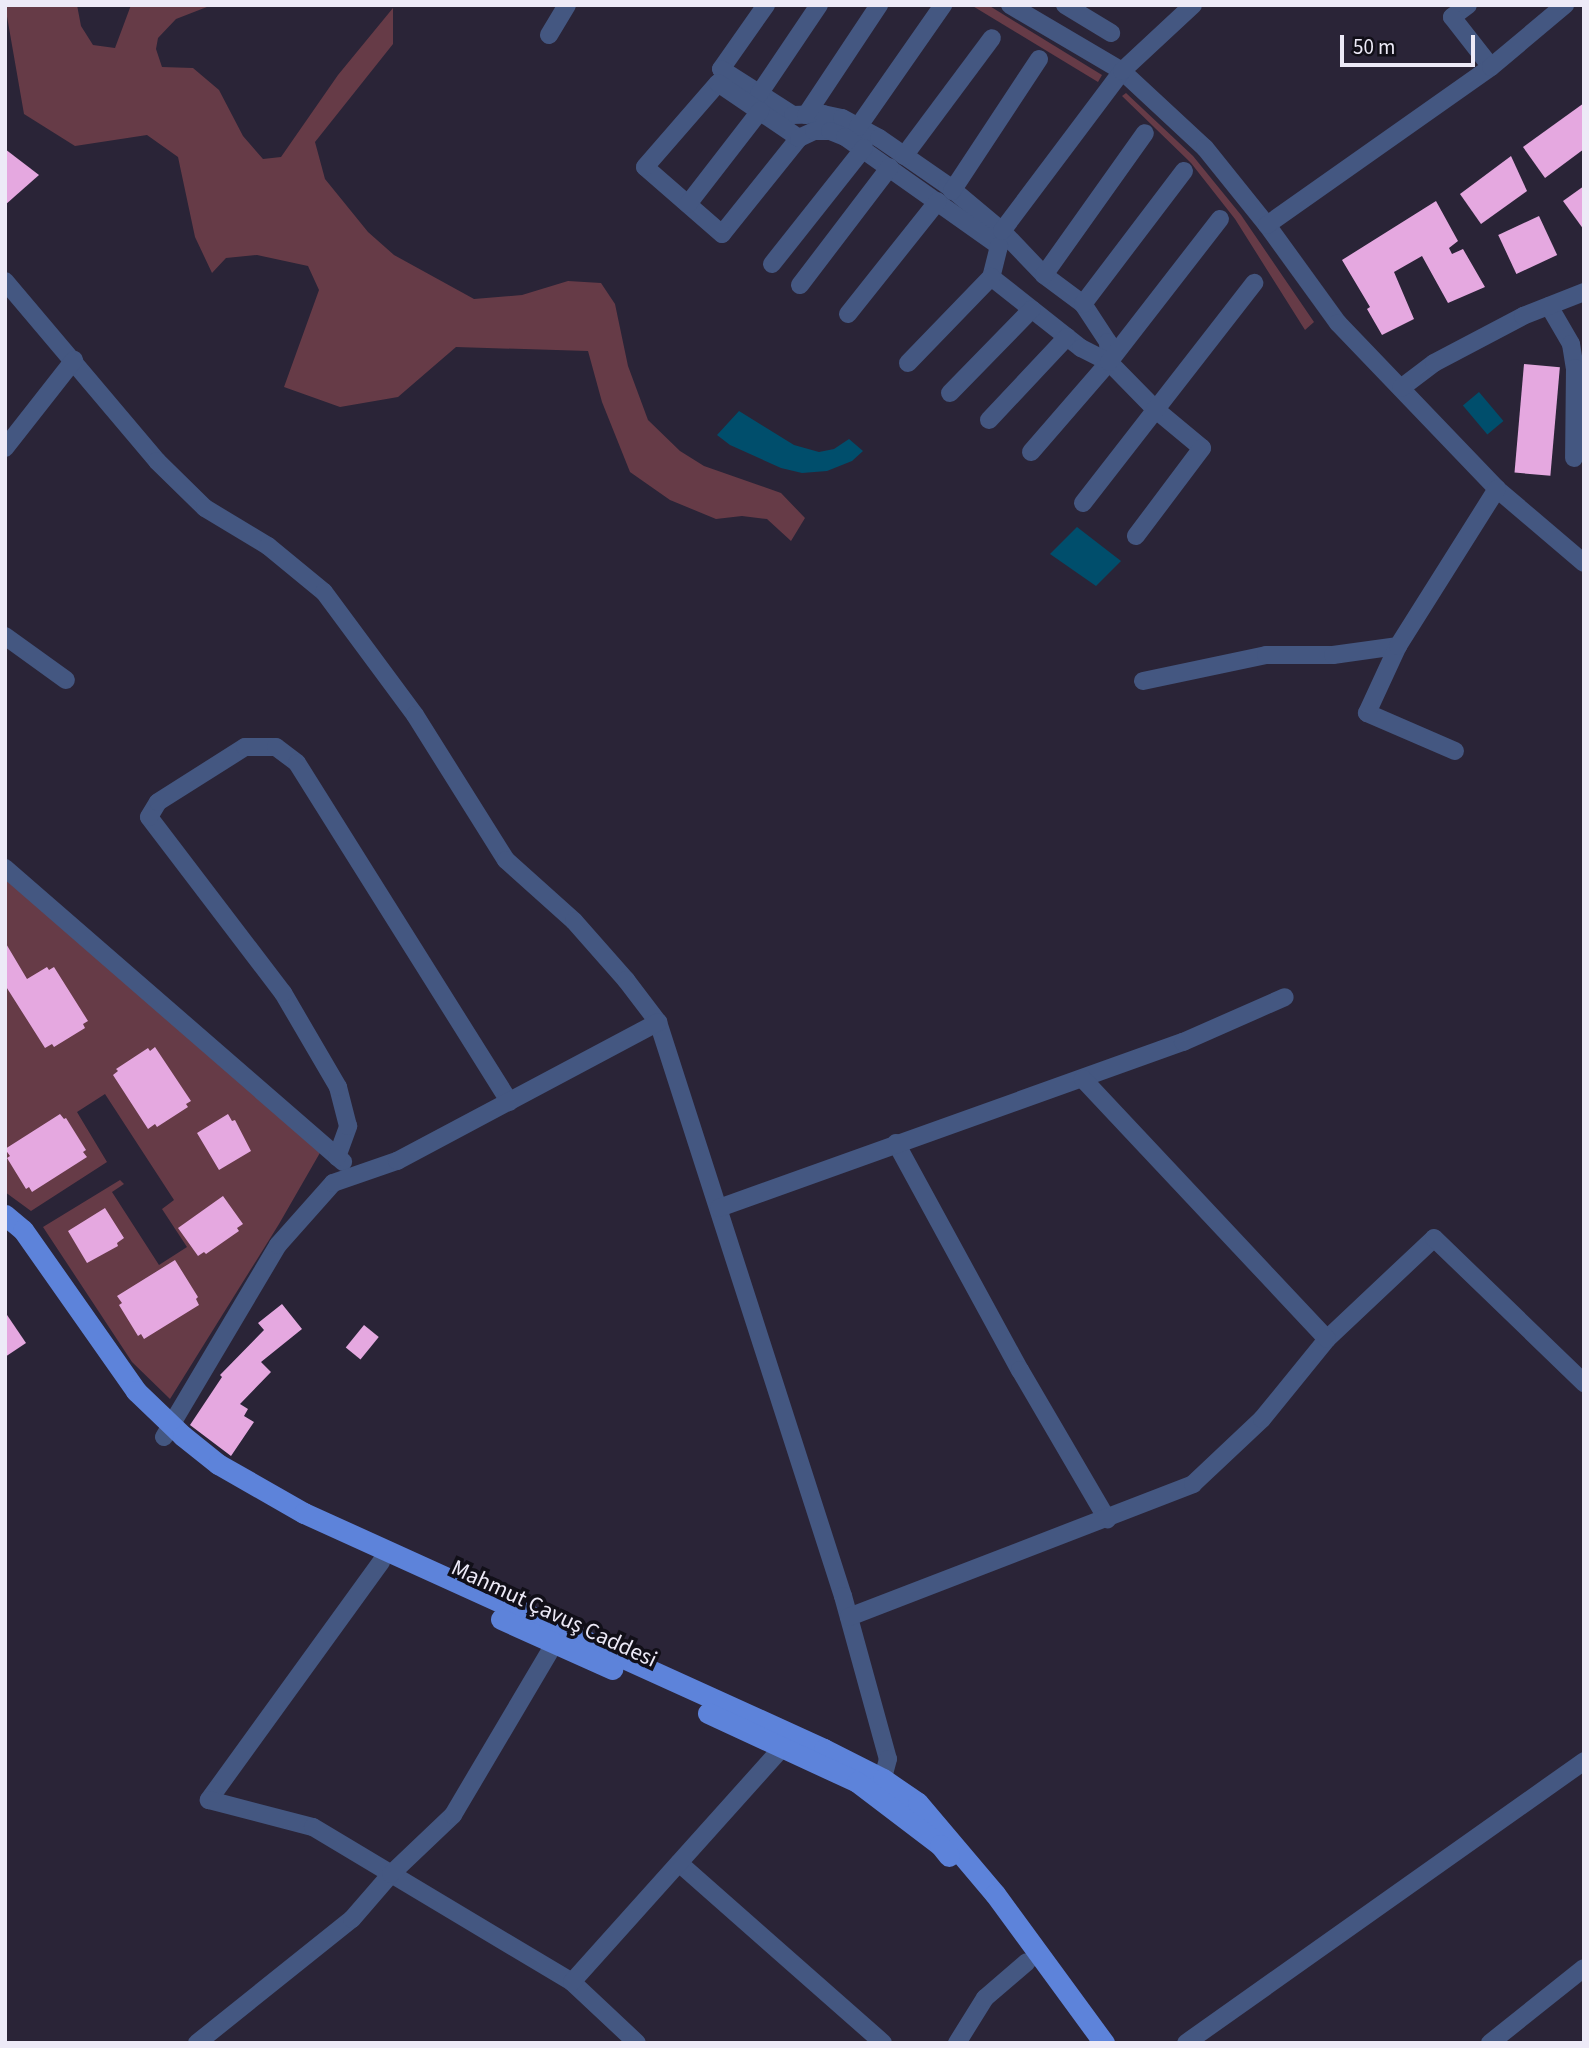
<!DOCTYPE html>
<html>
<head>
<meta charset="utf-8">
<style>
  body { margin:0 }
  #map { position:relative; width:1589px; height:2048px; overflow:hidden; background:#2a2437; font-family:"Source Sans 3",sans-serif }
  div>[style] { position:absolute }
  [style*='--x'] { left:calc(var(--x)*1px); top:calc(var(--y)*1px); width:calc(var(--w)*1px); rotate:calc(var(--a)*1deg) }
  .green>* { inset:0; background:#663b47 }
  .water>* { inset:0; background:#004e6c; transform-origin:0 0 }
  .building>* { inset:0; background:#e5a8e0; transform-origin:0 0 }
  .minor>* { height:18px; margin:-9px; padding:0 9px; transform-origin:9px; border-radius:9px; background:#445781 }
  .major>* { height:21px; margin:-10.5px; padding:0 10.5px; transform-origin:10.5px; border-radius:10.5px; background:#5d83da }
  span { translate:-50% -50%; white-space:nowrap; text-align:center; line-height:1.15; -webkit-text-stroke:7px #110f18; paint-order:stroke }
  .street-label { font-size:23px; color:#edeaf7 }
  .frame { position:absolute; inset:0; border:7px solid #edeaf7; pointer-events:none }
  .scale { position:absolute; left:1340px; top:35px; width:135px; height:32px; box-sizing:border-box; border:4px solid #edeaf7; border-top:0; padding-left:9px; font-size:21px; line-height:24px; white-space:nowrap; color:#edeaf7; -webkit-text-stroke:5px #110f18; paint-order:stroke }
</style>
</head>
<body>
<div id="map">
  <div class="green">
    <div style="clip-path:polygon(5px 5px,77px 5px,81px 26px,93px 45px,115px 48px,131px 5px,212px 5px,176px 19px,158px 38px,156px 49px,162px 67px,193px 68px,219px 90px,243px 136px,263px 159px,281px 157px,338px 75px,393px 8px,393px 44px,315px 142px,325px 179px,368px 232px,394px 255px,474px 299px,522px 295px,568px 281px,601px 283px,615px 304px,628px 366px,648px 420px,680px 451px,704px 466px,781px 493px,805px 518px,791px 541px,767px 519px,742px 516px,716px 519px,670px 500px,630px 472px,602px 402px,588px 351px,456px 347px,398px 397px,340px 407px,284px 387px,319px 290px,308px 266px,257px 255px,226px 258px,212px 273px,195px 237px,178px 157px,147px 135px,75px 146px,24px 114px)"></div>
    <div style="clip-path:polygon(971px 5px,988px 5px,1102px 75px,1098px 82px)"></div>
    <div style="clip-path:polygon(1126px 93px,1193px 156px,1241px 215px,1314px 322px,1305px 330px,1235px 219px,1191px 163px,1122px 96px)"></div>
    <div style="clip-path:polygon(5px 877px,321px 1151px,279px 1224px,170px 1399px,132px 1362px,43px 1227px,120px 1180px,124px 1184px,112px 1192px,159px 1265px,187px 1247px,162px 1209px,174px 1200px,105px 1094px,77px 1112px,107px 1162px,31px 1211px,5px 1192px)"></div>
  </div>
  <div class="water">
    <div style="left:1479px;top:392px;width:38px;height:21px;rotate:50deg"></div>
    <div style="clip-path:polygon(739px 411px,794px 445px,819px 452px,834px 449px,849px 439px,863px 451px,852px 461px,827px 471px,802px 473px,781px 468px,730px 445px,717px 435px)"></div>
    <div style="clip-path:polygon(1077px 527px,1121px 561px,1096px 586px,1050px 554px)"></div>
  </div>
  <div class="building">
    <div style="clip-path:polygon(1584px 103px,1584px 149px,1545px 178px,1523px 147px)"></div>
    <div style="clip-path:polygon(5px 149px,39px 175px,5px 205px)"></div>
    <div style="clip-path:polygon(1511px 156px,1527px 191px,1481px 224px,1460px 194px)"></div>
    <div style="clip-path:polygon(1584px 186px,1584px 230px,1563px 201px)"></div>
    <div style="clip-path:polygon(1436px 201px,1458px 241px,1449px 248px,1452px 254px,1463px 249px,1485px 287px,1448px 303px,1422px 256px,1394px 272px,1414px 319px,1382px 335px,1367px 309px,1370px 307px,1342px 260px)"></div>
    <div style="left:1539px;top:216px;width:43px;height:45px;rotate:65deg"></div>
    <div style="left:1524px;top:364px;width:36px;height:109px;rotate:5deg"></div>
    <div style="clip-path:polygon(5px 942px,27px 979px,47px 967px,49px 970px,54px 967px,88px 1021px,83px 1024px,85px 1028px,54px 1047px,52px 1044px,45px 1048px,5px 985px)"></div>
    <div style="clip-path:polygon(155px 1047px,191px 1101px,186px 1104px,188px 1107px,157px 1127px,155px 1124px,148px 1129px,113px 1075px,118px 1071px,116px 1069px,148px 1048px,150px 1051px)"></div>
    <div style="clip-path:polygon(60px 1114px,64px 1119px,66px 1118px,86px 1150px,83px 1152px,87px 1157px,32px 1192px,29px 1187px,26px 1189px,7px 1158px,10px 1156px,5px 1149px)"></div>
    <div style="clip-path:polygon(228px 1114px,232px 1121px,235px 1120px,251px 1151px,219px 1170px,197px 1133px)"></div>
    <div style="clip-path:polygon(223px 1196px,243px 1224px,237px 1228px,239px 1231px,206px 1254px,204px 1252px,198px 1256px,178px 1228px)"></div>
    <div style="clip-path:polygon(105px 1208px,124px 1238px,117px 1243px,118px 1246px,87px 1263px,68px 1231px)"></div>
    <div style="clip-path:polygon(175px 1260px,198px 1297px,196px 1299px,199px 1305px,144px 1339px,141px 1334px,138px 1336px,119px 1305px,122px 1303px,117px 1296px)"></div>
    <div style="clip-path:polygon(282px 1304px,302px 1329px,261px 1362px,271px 1372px,240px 1404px,248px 1409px,244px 1416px,254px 1422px,231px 1456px,190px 1425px,222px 1377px,220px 1375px,264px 1330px,258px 1323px)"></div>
    <div style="clip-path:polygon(5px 1312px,26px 1343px,5px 1357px)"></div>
    <div style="left:364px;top:1325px;width:19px;height:29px;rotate:39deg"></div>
  </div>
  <div class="minor">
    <div style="--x:766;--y:5;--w:78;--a:125.1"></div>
    <div style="--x:721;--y:69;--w:85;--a:32.6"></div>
    <div style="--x:793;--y:115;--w:30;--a:-2"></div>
    <div style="--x:823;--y:114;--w:19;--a:12"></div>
    <div style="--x:842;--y:118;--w:42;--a:28.4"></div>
    <div style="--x:879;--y:138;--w:83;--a:34.7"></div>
    <div style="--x:947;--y:185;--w:72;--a:39.9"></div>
    <div style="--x:1002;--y:231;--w:61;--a:46.3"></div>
    <div style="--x:1044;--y:275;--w:49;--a:36.6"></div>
    <div style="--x:1083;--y:304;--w:45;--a:56.7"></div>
    <div style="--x:1108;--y:342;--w:20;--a:87"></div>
    <div style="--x:1010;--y:5;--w:130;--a:30.5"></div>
    <div style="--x:1122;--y:71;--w:113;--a:42.9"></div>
    <div style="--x:1205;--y:148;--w:99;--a:51.2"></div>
    <div style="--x:1267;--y:225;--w:121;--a:54.1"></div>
    <div style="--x:1338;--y:323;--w:230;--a:46.2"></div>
    <div style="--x:1497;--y:489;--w:114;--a:40.4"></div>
    <div style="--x:1065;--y:5;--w:54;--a:31.3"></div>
    <div style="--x:1468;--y:5;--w:20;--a:143"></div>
    <div style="--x:1452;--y:17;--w:63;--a:52"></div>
    <div style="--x:549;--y:35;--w:35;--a:-59"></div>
    <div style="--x:759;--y:94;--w:107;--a:-56"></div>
    <div style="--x:806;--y:115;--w:132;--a:-56.4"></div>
    <div style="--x:858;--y:127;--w:149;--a:-55.1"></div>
    <div style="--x:799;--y:138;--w:123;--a:128.7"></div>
    <div style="--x:722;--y:234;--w:102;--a:-139"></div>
    <div style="--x:645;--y:167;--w:111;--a:-49"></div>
    <div style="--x:718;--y:83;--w:98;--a:34.2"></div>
    <div style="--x:799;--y:138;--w:17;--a:-25"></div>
    <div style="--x:814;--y:131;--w:16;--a:0"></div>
    <div style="--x:830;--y:131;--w:16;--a:22"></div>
    <div style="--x:845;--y:137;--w:189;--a:35.3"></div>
    <div style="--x:999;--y:246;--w:32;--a:104"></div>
    <div style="--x:991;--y:277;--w:115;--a:38.3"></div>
    <div style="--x:1081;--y:348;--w:31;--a:27"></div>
    <div style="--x:1109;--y:362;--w:66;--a:45.6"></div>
    <div style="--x:1155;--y:409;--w:61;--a:39.7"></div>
    <div style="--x:1202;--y:448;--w:110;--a:126.9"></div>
    <div style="--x:904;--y:156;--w:147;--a:-53.3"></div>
    <div style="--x:952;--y:191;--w:158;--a:-56.6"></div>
    <div style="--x:688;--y:204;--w:118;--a:-52.3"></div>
    <div style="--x:1267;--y:225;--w:274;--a:-35.2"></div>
    <div style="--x:1491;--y:67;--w:97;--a:-40"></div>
    <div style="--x:1002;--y:231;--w:200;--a:-53.1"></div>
    <div style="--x:1122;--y:71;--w:97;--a:-42.9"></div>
    <div style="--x:772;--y:264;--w:148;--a:-51.6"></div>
    <div style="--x:1044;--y:275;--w:174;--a:-54.6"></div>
    <div style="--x:5;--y:281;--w:236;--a:49.8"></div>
    <div style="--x:157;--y:461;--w:67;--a:44.4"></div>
    <div style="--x:205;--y:508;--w:74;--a:31.1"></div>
    <div style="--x:268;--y:546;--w:72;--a:39.4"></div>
    <div style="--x:324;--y:592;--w:153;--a:53.5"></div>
    <div style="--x:415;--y:715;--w:171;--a:57.9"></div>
    <div style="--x:506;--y:860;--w:91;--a:41.9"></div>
    <div style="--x:574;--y:921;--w:79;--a:48.6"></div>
    <div style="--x:626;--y:980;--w:53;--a:52.7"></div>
    <div style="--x:658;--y:1022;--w:603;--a:72.14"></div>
    <div style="--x:843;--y:1596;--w:169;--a:74.6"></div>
    <div style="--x:888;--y:1759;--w:31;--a:105"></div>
    <div style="--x:800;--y:285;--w:148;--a:-52.7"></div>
    <div style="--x:1083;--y:304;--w:167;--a:-52.8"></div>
    <div style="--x:1549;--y:306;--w:44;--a:59.9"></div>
    <div style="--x:1571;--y:344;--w:24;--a:81"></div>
    <div style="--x:1575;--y:368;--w:90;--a:90.6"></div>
    <div style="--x:848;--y:314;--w:144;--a:-51.5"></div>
    <div style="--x:908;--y:363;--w:120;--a:-46"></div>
    <div style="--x:1401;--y:388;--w:41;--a:-37.1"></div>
    <div style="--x:1434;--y:363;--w:101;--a:-27.8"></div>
    <div style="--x:1523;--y:316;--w:66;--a:-21.5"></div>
    <div style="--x:950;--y:393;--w:117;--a:-45.7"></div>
    <div style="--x:989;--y:420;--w:114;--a:-46.8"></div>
    <div style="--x:5;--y:448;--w:112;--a:-51.9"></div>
    <div style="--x:1031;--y:452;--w:119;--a:-49.1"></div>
    <div style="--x:1109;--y:362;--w:181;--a:-52.2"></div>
    <div style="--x:1083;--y:503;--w:279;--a:-52.1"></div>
    <div style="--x:5;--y:636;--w:75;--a:35.8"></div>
    <div style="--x:1143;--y:681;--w:126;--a:-11.9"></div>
    <div style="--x:1266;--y:655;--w:67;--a:0"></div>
    <div style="--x:1333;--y:655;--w:66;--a:-7.9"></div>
    <div style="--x:1455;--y:751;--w:96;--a:-156.6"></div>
    <div style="--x:1367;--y:713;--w:74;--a:-65.2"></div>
    <div style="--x:1398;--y:646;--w:186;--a:-57.8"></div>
    <div style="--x:5;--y:868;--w:448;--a:41"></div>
    <div style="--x:896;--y:1143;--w:259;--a:61.4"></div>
    <div style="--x:1020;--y:1370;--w:173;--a:59.7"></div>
    <div style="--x:337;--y:1157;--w:33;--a:-70"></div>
    <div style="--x:348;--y:1126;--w:40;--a:-104.4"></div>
    <div style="--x:338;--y:1087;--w:109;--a:-120.3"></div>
    <div style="--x:283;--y:993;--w:221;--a:-127.3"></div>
    <div style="--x:149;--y:817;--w:17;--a:-59"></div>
    <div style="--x:158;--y:802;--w:103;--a:-32.3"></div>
    <div style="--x:245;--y:747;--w:31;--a:0"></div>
    <div style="--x:276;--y:747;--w:26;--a:37"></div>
    <div style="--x:297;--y:763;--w:400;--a:57.9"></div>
    <div style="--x:719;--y:1208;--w:493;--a:-19.7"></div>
    <div style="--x:1183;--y:1042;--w:111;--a:-23.8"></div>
    <div style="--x:1327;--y:1339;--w:147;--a:-43.3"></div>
    <div style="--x:1434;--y:1238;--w:209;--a:44"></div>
    <div style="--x:164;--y:1437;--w:223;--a:-59.3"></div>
    <div style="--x:278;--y:1245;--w:83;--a:-48.4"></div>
    <div style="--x:333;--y:1183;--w:68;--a:-19"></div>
    <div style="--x:397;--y:1161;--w:296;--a:-28"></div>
    <div style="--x:381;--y:1562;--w:294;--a:125.9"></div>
    <div style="--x:209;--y:1800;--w:107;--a:14.6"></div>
    <div style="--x:313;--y:1827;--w:302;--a:30.9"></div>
    <div style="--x:849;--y:1617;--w:369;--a:-21.1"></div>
    <div style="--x:1193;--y:1484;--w:95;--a:-43.3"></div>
    <div style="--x:1262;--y:1419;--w:103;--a:-50.9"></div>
    <div style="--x:1327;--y:1339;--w:357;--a:-133.2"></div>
    <div style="--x:679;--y:1863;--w:272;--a:41.4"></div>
    <div style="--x:197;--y:2043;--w:198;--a:-38.7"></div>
    <div style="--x:352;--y:1919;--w:60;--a:-49.1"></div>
    <div style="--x:391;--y:1874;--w:86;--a:-43.6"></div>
    <div style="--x:453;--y:1815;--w:199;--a:-59.4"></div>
    <div style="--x:637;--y:2043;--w:89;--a:-136.8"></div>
    <div style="--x:572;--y:1982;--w:316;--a:-48.1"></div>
    <div style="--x:957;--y:2043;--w:53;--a:-58.1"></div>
    <div style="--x:985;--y:1998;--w:55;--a:-40.6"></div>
    <div style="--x:1186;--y:2043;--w:488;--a:-35.3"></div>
    <div style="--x:1490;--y:2043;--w:120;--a:-38.6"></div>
  </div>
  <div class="major">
    <div style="--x:5;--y:1215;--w:23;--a:40"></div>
    <div style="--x:23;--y:1230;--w:197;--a:54.9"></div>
    <div style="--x:136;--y:1391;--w:65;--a:43.8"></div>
    <div style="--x:183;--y:1436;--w:45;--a:38.7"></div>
    <div style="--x:218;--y:1464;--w:99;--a:29.7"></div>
    <div style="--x:304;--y:1513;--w:571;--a:24.41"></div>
    <div style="--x:824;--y:1749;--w:66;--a:27"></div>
    <div style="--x:883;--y:1779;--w:42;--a:34.4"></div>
    <div style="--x:918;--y:1803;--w:119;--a:49.8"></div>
    <div style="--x:995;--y:1894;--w:185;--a:53.8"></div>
    <div style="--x:501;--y:1619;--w:122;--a:24.2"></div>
    <div style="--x:708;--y:1713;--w:164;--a:24.8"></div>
    <div style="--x:857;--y:1782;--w:104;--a:37.2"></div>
    <div style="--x:940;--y:1845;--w:14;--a:51"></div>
  </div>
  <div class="street-label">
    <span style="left:554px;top:1614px;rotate:25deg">Mahmut Çavuş Caddesi</span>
  </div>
  <div class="frame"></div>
  <div class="scale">50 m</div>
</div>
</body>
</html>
